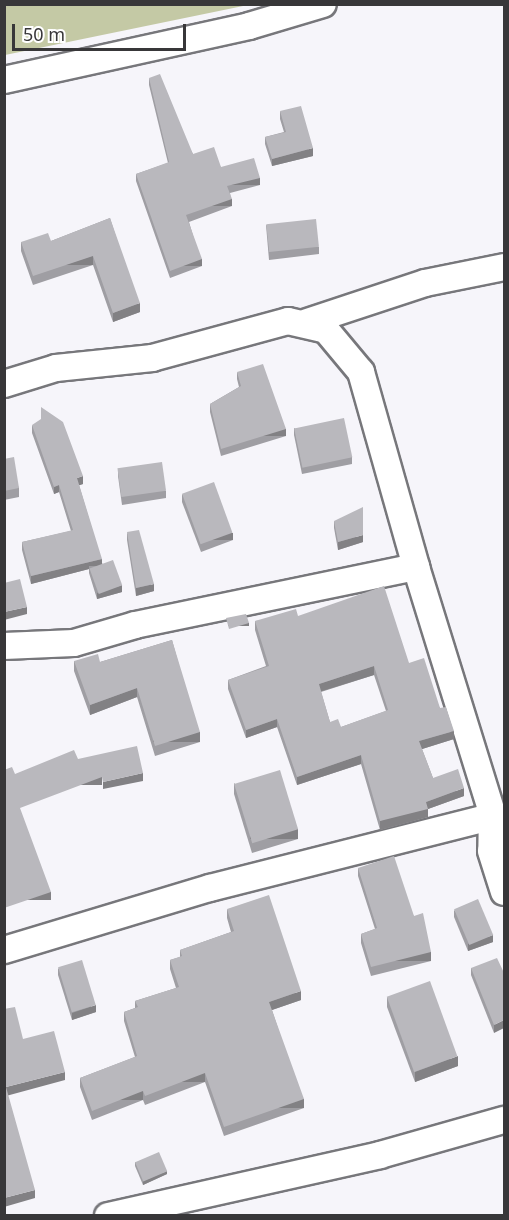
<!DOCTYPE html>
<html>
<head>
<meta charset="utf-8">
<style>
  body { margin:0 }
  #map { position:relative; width:509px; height:1220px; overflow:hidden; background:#f6f5fa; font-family:"Noto Sans",sans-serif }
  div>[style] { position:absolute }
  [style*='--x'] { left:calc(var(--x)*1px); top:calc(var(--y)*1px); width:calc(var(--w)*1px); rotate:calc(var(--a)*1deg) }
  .forest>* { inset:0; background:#c4c9a5 }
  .roads { filter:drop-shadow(2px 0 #77777b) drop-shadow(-2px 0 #77777b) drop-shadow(0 2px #77777b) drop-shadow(0 -2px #77777b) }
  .minor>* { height:26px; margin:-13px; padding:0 13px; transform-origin:13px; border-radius:13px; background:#fff }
  .wall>* { inset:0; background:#9f9ea3 }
  .shaded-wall>* { inset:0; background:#828184; transform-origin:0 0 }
  .building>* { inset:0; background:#b9b8bd; transform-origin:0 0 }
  span { translate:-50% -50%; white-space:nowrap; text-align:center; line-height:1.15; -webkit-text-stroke:4.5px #fff; paint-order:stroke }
  .frame { position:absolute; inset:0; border:6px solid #383739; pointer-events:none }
  .scale { position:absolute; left:12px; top:24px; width:174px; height:27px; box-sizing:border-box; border:3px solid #383739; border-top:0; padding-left:8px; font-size:18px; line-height:21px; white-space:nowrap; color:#383739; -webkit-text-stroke:4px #fff; paint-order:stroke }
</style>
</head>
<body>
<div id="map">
  <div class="forest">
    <div style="clip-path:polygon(5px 4px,248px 4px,248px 5px,5px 55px)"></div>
  </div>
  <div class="roads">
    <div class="minor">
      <div style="--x:4;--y:80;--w:251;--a:-12.4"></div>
      <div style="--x:249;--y:26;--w:77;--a:-16.6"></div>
      <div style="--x:307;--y:322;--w:124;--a:-18.3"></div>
      <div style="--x:425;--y:283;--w:81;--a:-11.4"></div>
      <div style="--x:4;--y:384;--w:54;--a:-17.1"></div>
      <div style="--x:56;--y:368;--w:97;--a:-5.9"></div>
      <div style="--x:152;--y:358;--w:141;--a:-15.2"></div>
      <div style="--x:288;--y:321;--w:39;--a:13"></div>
      <div style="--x:326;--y:330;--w:55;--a:50.2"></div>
      <div style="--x:361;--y:372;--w:203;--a:74.2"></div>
      <div style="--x:416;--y:567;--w:257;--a:72.8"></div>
      <div style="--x:492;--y:812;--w:39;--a:91"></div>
      <div style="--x:491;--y:851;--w:43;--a:72.4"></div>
      <div style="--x:4;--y:646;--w:70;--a:-2.5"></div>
      <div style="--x:74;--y:643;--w:64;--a:-16.4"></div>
      <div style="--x:135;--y:625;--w:287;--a:-11.7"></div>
      <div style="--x:4;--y:950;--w:215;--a:-16.8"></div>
      <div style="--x:210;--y:888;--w:289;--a:-14.2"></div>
      <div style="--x:108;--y:1216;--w:279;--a:-12.6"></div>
      <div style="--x:380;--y:1155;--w:129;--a:-15.8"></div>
    </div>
  </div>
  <div class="wall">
    <div style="clip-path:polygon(149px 78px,193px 154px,260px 185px,230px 193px,232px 206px,189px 222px,202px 266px,170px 278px,136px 181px,136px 174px,168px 163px,149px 85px)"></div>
    <div style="clip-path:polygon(280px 111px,313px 156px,272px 166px,265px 144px,265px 137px,284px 132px,280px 119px)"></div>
    <div style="clip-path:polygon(110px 218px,140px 312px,113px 322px,93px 265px,33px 285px,21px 251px,21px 242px,51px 241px)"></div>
    <div style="clip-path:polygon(266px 225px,319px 247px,319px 254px,269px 260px)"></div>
    <div style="clip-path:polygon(237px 372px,286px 436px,221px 456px,210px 412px,210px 404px,239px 387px,237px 379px)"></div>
    <div style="clip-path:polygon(32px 425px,83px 484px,79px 485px,102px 563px,122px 592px,97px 599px,89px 573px,89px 569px,31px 584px,22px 550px,22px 542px,71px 531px,59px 492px,54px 494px,32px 433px)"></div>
    <div style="clip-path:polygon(294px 428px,352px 457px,352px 464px,302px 474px,294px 435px)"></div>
    <div style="clip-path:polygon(4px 459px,19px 488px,19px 497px,4px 500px)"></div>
    <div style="clip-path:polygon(118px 469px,166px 491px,166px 498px,122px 505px,118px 476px)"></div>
    <div style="clip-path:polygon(182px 494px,233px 540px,201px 552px,182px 502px)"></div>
    <div style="clip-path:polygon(334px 521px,363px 542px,338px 550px,334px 528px)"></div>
    <div style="clip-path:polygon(127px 532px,154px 591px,136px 596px,127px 540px)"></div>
    <div style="clip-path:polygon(evenodd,298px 616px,409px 663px,440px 708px,454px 739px,422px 749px,433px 778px,464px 796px,428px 809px,428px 817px,380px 830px,361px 764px,297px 785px,277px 727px,246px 738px,228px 689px,228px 680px,266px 666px,255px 630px,255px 621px,298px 616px,374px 675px,386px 711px,341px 727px,330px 722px,321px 692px,374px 675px)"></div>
    <div style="clip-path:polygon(172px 640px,200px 742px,155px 756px,137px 697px,90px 715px,74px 671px,74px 661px,100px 662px)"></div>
    <div style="clip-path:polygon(234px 783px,298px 839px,252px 853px,234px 794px)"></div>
    <div style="clip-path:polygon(358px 868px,414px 916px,431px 961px,371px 976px,361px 943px,361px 934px,375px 929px,358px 876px)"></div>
    <div style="clip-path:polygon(227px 909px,301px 1000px,272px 1010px,304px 1108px,224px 1136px,205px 1082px,145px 1105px,143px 1100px,92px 1120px,80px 1087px,80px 1078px,135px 1057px,124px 1021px,124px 1012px,135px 1008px,135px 1001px,176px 988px,170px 969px,170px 960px,180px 957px,180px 950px,231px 932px,227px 918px)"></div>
    <div style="clip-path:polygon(454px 910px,493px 942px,468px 951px,454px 917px)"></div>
    <div style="clip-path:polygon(58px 968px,96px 1012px,72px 1020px,58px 975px)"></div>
    <div style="clip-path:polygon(471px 968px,504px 973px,494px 1033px,471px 975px)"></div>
    <div style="clip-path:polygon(387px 997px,458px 1066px,415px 1082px,387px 1007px)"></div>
    <div style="clip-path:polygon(135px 1162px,167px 1174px,143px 1185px,135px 1166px)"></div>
  </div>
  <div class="shaded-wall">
    <div style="clip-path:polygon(313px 148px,313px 156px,272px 166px,272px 159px)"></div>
    <div style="left:260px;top:178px;width:7px;height:34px;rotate:90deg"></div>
    <div style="left:232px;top:199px;width:7px;height:49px;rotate:90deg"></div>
    <div style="left:93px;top:256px;width:9px;height:63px;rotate:90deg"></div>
    <div style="left:202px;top:259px;width:7px;height:34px;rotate:90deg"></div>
    <div style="clip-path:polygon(140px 303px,140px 312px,113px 322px,113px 313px)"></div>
    <div style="left:286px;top:429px;width:7px;height:68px;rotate:90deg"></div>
    <div style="clip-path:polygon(83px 476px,83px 484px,77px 486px,77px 478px)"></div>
    <div style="clip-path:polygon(59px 485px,59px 492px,54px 494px,54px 487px)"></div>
    <div style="left:233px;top:533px;width:7px;height:34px;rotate:90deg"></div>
    <div style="clip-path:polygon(363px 535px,363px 542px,338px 550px,338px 542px)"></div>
    <div style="clip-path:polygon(102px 559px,102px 566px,89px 566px,89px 569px,31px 584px,31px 576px)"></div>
    <div style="clip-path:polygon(154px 584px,154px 591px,136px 596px,136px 588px)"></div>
    <div style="clip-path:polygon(122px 585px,122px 592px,97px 599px,97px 593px)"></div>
    <div style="clip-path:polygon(27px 607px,27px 614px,4px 620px,4px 612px)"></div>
    <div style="left:249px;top:623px;width:3px;height:21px;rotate:90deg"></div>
    <div style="clip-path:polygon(374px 666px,374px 675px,319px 692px,319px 684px)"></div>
    <div style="clip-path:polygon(137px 688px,137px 697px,90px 715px,90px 705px)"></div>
    <div style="clip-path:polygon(277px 719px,277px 727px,246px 738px,246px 730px)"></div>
    <div style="clip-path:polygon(454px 731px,454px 739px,419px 750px,419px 741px)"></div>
    <div style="left:200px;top:732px;width:10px;height:47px;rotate:90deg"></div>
    <div style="clip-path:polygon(361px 755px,361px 764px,297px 785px,297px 777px)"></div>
    <div style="clip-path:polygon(143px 773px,143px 781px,103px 789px,103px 782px)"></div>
    <div style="left:102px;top:777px;width:8px;height:88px;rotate:90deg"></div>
    <div style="clip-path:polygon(464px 788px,464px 796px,428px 809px,428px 817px,380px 830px,380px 821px,426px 802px)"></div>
    <div style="left:298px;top:829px;width:10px;height:48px;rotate:90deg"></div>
    <div style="left:51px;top:892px;width:8px;height:50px;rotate:90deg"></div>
    <div style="clip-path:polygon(493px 935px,493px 942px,468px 951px,468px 944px)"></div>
    <div style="left:431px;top:952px;width:9px;height:62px;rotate:90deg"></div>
    <div style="clip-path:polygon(301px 991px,301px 1000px,269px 1011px,269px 1002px)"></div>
    <div style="clip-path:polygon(96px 1005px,96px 1012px,72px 1020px,72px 1013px)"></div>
    <div style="clip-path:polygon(504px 1020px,504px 1028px,494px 1033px,494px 1025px)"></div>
    <div style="clip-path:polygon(458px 1056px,458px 1066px,415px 1082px,415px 1072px)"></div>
    <div style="clip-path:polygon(65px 1072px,65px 1080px,6px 1096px,6px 1087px)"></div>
    <div style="left:205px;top:1073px;width:9px;height:64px;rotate:90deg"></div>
    <div style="left:143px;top:1091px;width:9px;height:55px;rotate:90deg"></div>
    <div style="left:304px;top:1099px;width:9px;height:85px;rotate:90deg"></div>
    <div style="clip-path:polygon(167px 1171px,167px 1174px,143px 1185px,143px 1181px)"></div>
    <div style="clip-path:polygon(35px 1190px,35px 1198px,4px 1207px,4px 1198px)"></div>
  </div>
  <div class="building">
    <div style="clip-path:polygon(160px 74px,193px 154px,214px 147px,221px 167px,254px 158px,260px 178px,227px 186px,232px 199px,186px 215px,202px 259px,170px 271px,136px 174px,169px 162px,149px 78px)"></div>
    <div style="clip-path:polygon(301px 106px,313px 148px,272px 159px,265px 137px,286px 132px,280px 111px)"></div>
    <div style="clip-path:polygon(110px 218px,140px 303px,113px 313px,93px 256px,33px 276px,21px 242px,48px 233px,51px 241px)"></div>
    <div style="left:316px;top:219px;width:28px;height:50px;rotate:84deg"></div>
    <div style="clip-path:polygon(263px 364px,286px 429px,221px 449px,210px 404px,241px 386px,237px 372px)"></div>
    <div style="clip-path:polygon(41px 407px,63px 422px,83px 476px,77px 478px,102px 559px,31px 576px,22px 542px,73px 530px,59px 485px,54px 487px,32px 425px,41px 419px)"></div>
    <div style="left:344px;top:418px;width:40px;height:51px;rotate:78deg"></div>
    <div style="clip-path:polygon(14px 457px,19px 488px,4px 491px,4px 459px)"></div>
    <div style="left:162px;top:462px;width:29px;height:45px;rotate:82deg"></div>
    <div style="left:214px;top:482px;width:54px;height:34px;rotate:70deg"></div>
    <div style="clip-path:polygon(363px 507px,363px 535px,338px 542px,334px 521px)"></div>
    <div style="clip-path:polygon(139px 530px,154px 584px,136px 588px,127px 532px)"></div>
    <div style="left:113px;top:560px;width:27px;height:25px;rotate:70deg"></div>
    <div style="clip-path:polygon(20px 579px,27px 607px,4px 612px,4px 583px)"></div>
    <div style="clip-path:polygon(evenodd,384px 586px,409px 663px,424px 658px,440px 708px,446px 707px,454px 731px,419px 741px,433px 778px,458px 769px,464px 788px,426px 802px,428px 809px,380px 821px,361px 755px,297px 777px,277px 719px,246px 730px,228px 680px,269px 666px,255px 621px,296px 609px,298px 616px,384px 586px,374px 666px,388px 710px,341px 727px,338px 719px,330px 722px,319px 684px,374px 666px)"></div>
    <div style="clip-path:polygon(246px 614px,249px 623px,229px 629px,226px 618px)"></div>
    <div style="clip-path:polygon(172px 640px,200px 732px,155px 746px,137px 688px,90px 705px,74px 661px,98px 654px,100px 662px)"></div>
    <div style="clip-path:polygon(137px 746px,143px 773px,103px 782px,102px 777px,20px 808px,51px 892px,4px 908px,4px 770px,12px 767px,15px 774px,74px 750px,78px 759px)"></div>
    <div style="left:280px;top:770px;width:62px;height:48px;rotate:73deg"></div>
    <div style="clip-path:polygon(394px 856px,414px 916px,423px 913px,431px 952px,371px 967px,361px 934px,377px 928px,358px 868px)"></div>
    <div style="clip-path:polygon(269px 895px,301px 991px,269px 1002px,304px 1099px,224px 1127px,205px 1073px,145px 1096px,143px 1091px,92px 1111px,80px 1078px,137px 1056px,124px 1012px,138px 1007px,135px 1001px,179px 987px,170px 960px,182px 956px,180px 950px,234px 931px,227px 909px)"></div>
    <div style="left:478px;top:899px;width:39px;height:26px;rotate:67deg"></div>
    <div style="clip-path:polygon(497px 958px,504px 973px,504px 1020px,494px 1025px,471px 968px)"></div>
    <div style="left:82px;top:960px;width:47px;height:25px;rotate:73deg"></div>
    <div style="left:430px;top:981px;width:80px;height:46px;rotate:70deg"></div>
    <div style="clip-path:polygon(15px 1007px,23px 1039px,54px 1031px,65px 1072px,6px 1087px,35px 1190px,4px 1198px,4px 1009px)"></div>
    <div style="left:159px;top:1152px;width:21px;height:26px;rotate:67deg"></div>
  </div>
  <div class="frame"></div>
  <div class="scale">50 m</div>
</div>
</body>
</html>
